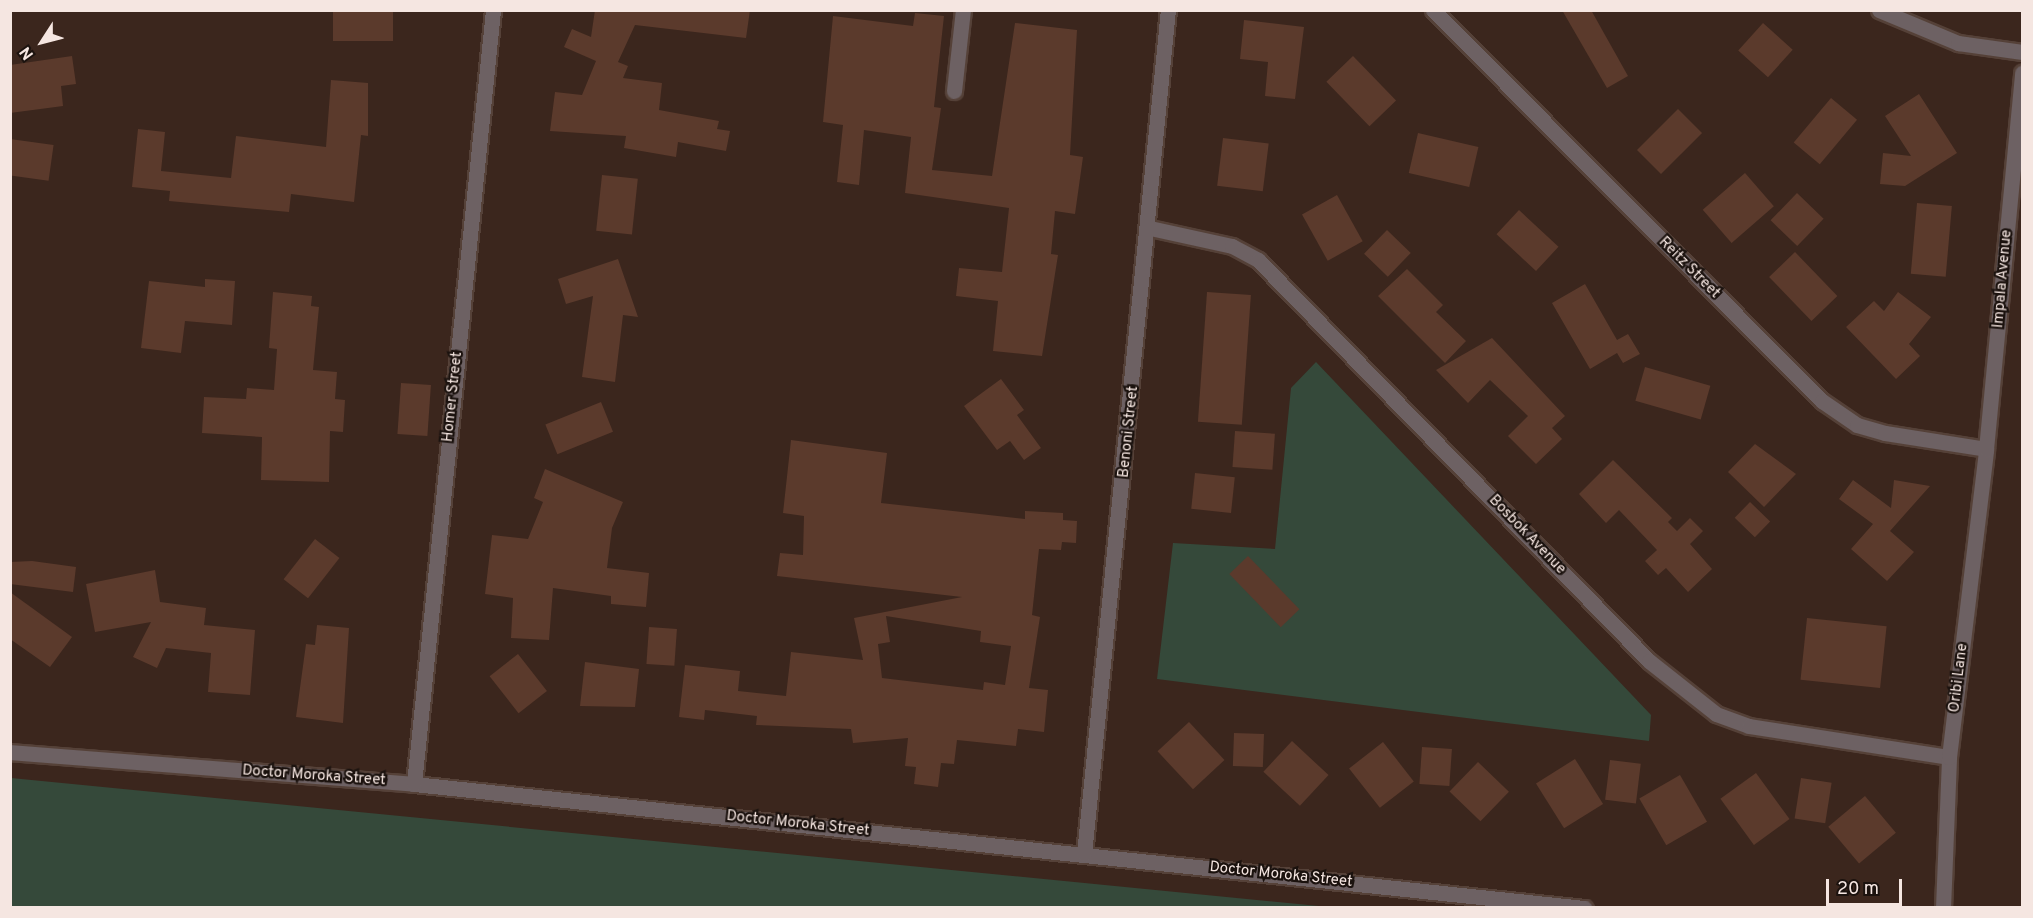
<!DOCTYPE html>
<html>
<head>
<meta charset="utf-8">
<style>
  body { margin:0 }
  #map { position:relative; width:2033px; height:918px; overflow:hidden; background:#3b261d; font-family:Overpass,sans-serif }
  div>[style] { position:absolute }
  [style*='--x'] { left:calc(var(--x)*1px); top:calc(var(--y)*1px); width:calc(var(--w)*1px); rotate:calc(var(--a)*1deg) }
  .green>* { inset:0; background:#35493a }
  .building>* { inset:0; background:#5b3a2c; transform-origin:0 0 }
  .roads { filter:drop-shadow(2px 0 #554138) drop-shadow(-2px 0 #554138) drop-shadow(0 2px #554138) drop-shadow(0 -2px #554138) }
  .minor>* { height:15px; margin:-7.5px; padding:0 7.5px; transform-origin:7.5px; border-radius:7.5px; background:#6d6163 }
  span { translate:-50% -50%; white-space:nowrap; text-align:center; line-height:1.15; -webkit-text-stroke:4.5px #1b120e; paint-order:stroke }
  .street-label { font-size:15px; color:#f5e6e1 }
  .frame { position:absolute; inset:0; border:12px solid #f5e6e1; pointer-events:none }
  .north { position:absolute; left:12px; top:12px; width:60px; height:60px; -webkit-text-stroke:4px #1b120e; paint-order:stroke; rotate:234deg; font-size:16px; font-weight:700; line-height:24px; text-align:center; color:#f5e6e1 }
  .north::after { content:''; display:block; margin:auto; width:21px; height:27px; background:#f5e6e1; clip-path:polygon(50% 0,100% 100%,50% 72%,0 100%) }
  .scale { position:absolute; left:1826px; top:879px; width:76px; height:27px; box-sizing:border-box; border:3px solid #f5e6e1; border-top:0; padding-left:8px; font-size:18px; line-height:21px; white-space:nowrap; color:#f5e6e1; -webkit-text-stroke:4px #1b120e; paint-order:stroke }
</style>
</head>
<body>
<div id="map">
  <div class="green">
    <div style="clip-path:polygon(1316px 362px,1651px 715px,1649px 741px,1157px 679px,1173px 543px,1275px 549px,1291px 388px)"></div>
    <div style="clip-path:polygon(11px 778px,1329px 907px,11px 907px)"></div>
  </div>
  <div class="building">
    <div style="left:333px;top:10px;width:60px;height:31px"></div>
    <div style="clip-path:polygon(595px 10px,750px 10px,746px 38px,635px 25px,618px 62px,628px 66px,623px 78px,662px 83px,659px 110px,719px 121px,717px 129px,730px 131px,726px 151px,678px 142px,676px 157px,624px 148px,626px 136px,550px 131px,555px 92px,582px 95px,596px 61px,564px 47px,572px 29px,591px 37px)"></div>
    <div style="clip-path:polygon(1562px 10px,1591px 10px,1628px 76px,1607px 88px)"></div>
    <div style="clip-path:polygon(915px 13px,944px 16px,934px 107px,941px 108px,932px 170px,992px 176px,1015px 23px,1077px 30px,1070px 155px,1083px 157px,1075px 214px,1055px 211px,1051px 254px,1058px 255px,1042px 356px,993px 351px,998px 301px,956px 296px,959px 268px,1002px 272px,1009px 208px,905px 193px,911px 137px,864px 130px,859px 185px,837px 182px,843px 125px,823px 122px,833px 16px,913px 26px)"></div>
    <div style="clip-path:polygon(1244px 20px,1304px 27px,1295px 99px,1265px 96px,1268px 62px,1240px 59px)"></div>
    <div style="left:1763px;top:23px;width:40px;height:37px;rotate:42deg"></div>
    <div style="clip-path:polygon(72px 56px,76px 84px,61px 86px,63px 106px,10px 113px,10px 65px)"></div>
    <div style="left:1353px;top:56px;width:62px;height:37px;rotate:46deg"></div>
    <div style="clip-path:polygon(331px 80px,368px 83px,368px 136px,361px 135px,354px 202px,291px 194px,289px 212px,169px 201px,170px 191px,132px 187px,138px 129px,165px 132px,161px 171px,231px 178px,236px 136px,326px 147px)"></div>
    <div style="clip-path:polygon(1919px 94px,1957px 153px,1905px 186px,1880px 184px,1883px 153px,1911px 156px,1885px 116px)"></div>
    <div style="left:1831px;top:98px;width:34px;height:58px;rotate:40deg"></div>
    <div style="left:1678px;top:109px;width:34px;height:58px;rotate:45deg"></div>
    <div style="left:1418px;top:133px;width:62px;height:41px;rotate:13deg"></div>
    <div style="left:1223px;top:138px;width:46px;height:48px;rotate:7deg"></div>
    <div style="left:10px;top:139px;width:44px;height:36px;rotate:8deg"></div>
    <div style="left:1745px;top:173px;width:44px;height:56px;rotate:49deg"></div>
    <div style="left:602px;top:175px;width:36px;height:56px;rotate:6deg"></div>
    <div style="left:1797px;top:193px;width:37px;height:38px;rotate:44deg"></div>
    <div style="left:1337px;top:195px;width:53px;height:40px;rotate:61deg"></div>
    <div style="left:1917px;top:203px;width:35px;height:71px;rotate:5deg"></div>
    <div style="left:1519px;top:210px;width:54px;height:33px;rotate:43deg"></div>
    <div style="left:1387px;top:230px;width:33px;height:33px;rotate:44deg"></div>
    <div style="left:1795px;top:252px;width:61px;height:36px;rotate:46deg"></div>
    <div style="clip-path:polygon(618px 259px,638px 317px,623px 315px,615px 382px,582px 377px,593px 296px,566px 304px,558px 279px)"></div>
    <div style="clip-path:polygon(1407px 269px,1443px 305px,1436px 312px,1466px 341px,1445px 363px,1378px 296px)"></div>
    <div style="clip-path:polygon(205px 279px,235px 281px,232px 325px,185px 321px,181px 353px,141px 348px,149px 281px,205px 287px)"></div>
    <div style="clip-path:polygon(1585px 284px,1617px 340px,1628px 334px,1640px 354px,1623px 363px,1617px 353px,1590px 369px,1552px 303px)"></div>
    <div style="clip-path:polygon(273px 292px,312px 296px,311px 306px,319px 307px,313px 370px,337px 372px,335px 399px,345px 400px,343px 432px,330px 431px,329px 482px,261px 480px,262px 437px,202px 433px,204px 397px,246px 399px,247px 388px,274px 390px,277px 349px,269px 348px)"></div>
    <div style="left:1207px;top:292px;width:44px;height:130px;rotate:4deg"></div>
    <div style="clip-path:polygon(1898px 292px,1931px 317px,1909px 344px,1920px 356px,1896px 379px,1846px 327px,1874px 301px,1884px 311px)"></div>
    <div style="clip-path:polygon(1492px 338px,1565px 416px,1552px 428px,1562px 439px,1536px 464px,1508px 436px,1528px 416px,1508px 397px,1490px 380px,1468px 403px,1436px 370px)"></div>
    <div style="left:1645px;top:367px;width:68px;height:35px;rotate:16deg"></div>
    <div style="clip-path:polygon(1001px 379px,1024px 410px,1017px 415px,1041px 448px,1024px 460px,1010px 441px,997px 450px,964px 406px)"></div>
    <div style="left:401px;top:383px;width:30px;height:51px;rotate:4deg"></div>
    <div style="left:601px;top:402px;width:32px;height:60px;rotate:68deg"></div>
    <div style="left:1235px;top:431px;width:40px;height:36px;rotate:4deg"></div>
    <div style="clip-path:polygon(evenodd,791px 440px,887px 453px,881px 503px,1025px 519px,1025px 511px,1063px 513px,1063px 520px,1077px 521px,1076px 543px,1062px 542px,1061px 550px,1039px 549px,1032px 615px,1040px 617px,1029px 688px,1048px 690px,1044px 732px,1018px 729px,1016px 746px,957px 740px,954px 764px,941px 763px,938px 787px,914px 784px,916px 767px,905px 766px,908px 738px,853px 743px,851px 729px,756px 725px,757px 716px,705px 710px,704px 720px,679px 717px,685px 665px,740px 671px,738px 691px,786px 696px,791px 652px,863px 660px,854px 618px,962px 597px,777px 576px,780px 553px,803px 555px,804px 516px,783px 513px,791px 440px,886px 616px,981px 631px,980px 642px,1011px 646px,1005px 685px,984px 682px,983px 690px,882px 678px,878px 644px,890px 642px,886px 616px)"></div>
    <div style="clip-path:polygon(1755px 444px,1796px 474px,1764px 507px,1728px 472px)"></div>
    <div style="clip-path:polygon(1613px 460px,1672px 518px,1668px 522px,1677px 531px,1690px 518px,1703px 531px,1690px 544px,1712px 569px,1688px 592px,1666px 568px,1658px 575px,1645px 561px,1657px 550px,1619px 510px,1606px 523px,1579px 494px)"></div>
    <div style="clip-path:polygon(545px 469px,623px 502px,612px 528px,607px 568px,649px 573px,646px 607px,611px 604px,611px 596px,553px 588px,549px 640px,511px 638px,513px 598px,485px 594px,492px 535px,528px 539px,543px 502px,534px 498px)"></div>
    <div style="left:1195px;top:473px;width:40px;height:36px;rotate:6deg"></div>
    <div style="clip-path:polygon(1853px 480px,1891px 508px,1894px 480px,1930px 486px,1890px 531px,1914px 552px,1887px 581px,1851px 549px,1873px 524px,1839px 499px)"></div>
    <div style="left:1750px;top:502px;width:28px;height:22px;rotate:44deg"></div>
    <div style="left:315px;top:539px;width:31px;height:51px;rotate:38deg"></div>
    <div style="left:1248px;top:556px;width:74px;height:26px;rotate:46deg"></div>
    <div style="clip-path:polygon(32px 561px,76px 567px,73px 592px,10px 584px,10px 562px)"></div>
    <div style="clip-path:polygon(155px 570px,160px 602px,206px 608px,204px 625px,255px 630px,250px 695px,208px 692px,211px 653px,166px 648px,157px 668px,133px 657px,151px 622px,95px 632px,86px 584px)"></div>
    <div style="clip-path:polygon(10px 592px,72px 637px,50px 667px,10px 639px)"></div>
    <div style="left:1807px;top:618px;width:80px;height:62px;rotate:6deg"></div>
    <div style="clip-path:polygon(317px 625px,349px 628px,343px 723px,296px 717px,306px 644px,315px 645px)"></div>
    <div style="left:649px;top:627px;width:28px;height:37px;rotate:4deg"></div>
    <div style="left:518px;top:654px;width:47px;height:36px;rotate:52deg"></div>
    <div style="clip-path:polygon(585px 662px,639px 669px,635px 707px,580px 706px)"></div>
    <div style="left:1189px;top:722px;width:52px;height:43px;rotate:47deg"></div>
    <div style="left:1234px;top:733px;width:30px;height:33px;rotate:2deg"></div>
    <div style="left:1292px;top:741px;width:50px;height:42px;rotate:43deg"></div>
    <div style="left:1383px;top:742px;width:50px;height:43px;rotate:52deg"></div>
    <div style="left:1422px;top:747px;width:30px;height:37px;rotate:4deg"></div>
    <div style="left:1575px;top:759px;width:53px;height:46px;rotate:58deg"></div>
    <div style="left:1610px;top:760px;width:31px;height:40px;rotate:7deg"></div>
    <div style="left:1478px;top:762px;width:43px;height:41px;rotate:44deg"></div>
    <div style="left:1756px;top:773px;width:57px;height:44px;rotate:54deg"></div>
    <div style="left:1680px;top:775px;width:54px;height:47px;rotate:60deg"></div>
    <div style="left:1801px;top:778px;width:31px;height:41px;rotate:9deg"></div>
    <div style="left:1865px;top:796px;width:48px;height:48px;rotate:50deg"></div>
  </div>
  <div class="roads">
    <div class="minor">
      <div style="--x:1433;--y:10;--w:552;--a:45.15"></div>
      <div style="--x:1822;--y:401;--w:42;--a:34.4"></div>
      <div style="--x:1857;--y:425;--w:29;--a:16"></div>
      <div style="--x:1885;--y:433;--w:102;--a:9"></div>
      <div style="--x:1879;--y:10;--w:86;--a:22.7"></div>
      <div style="--x:1958;--y:43;--w:65;--a:8"></div>
      <div style="--x:954;--y:91;--w:81;--a:-83.7"></div>
      <div style="--x:1150;--y:228;--w:84;--a:12.4"></div>
      <div style="--x:1232;--y:246;--w:30;--a:28"></div>
      <div style="--x:1258;--y:260;--w:560;--a:45.72"></div>
      <div style="--x:1649;--y:661;--w:85;--a:38.3"></div>
      <div style="--x:1716;--y:714;--w:35;--a:20"></div>
      <div style="--x:1749;--y:726;--w:202;--a:8.8"></div>
      <div style="--x:10;--y:752;--w:405;--a:4.5"></div>
      <div style="--x:414;--y:784;--w:1177;--a:6.05"></div>
      <div style="--x:414;--y:784;--w:778;--a:-84.17"></div>
      <div style="--x:1084;--y:854;--w:848;--a:-84.32"></div>
      <div style="--x:1943;--y:908;--w:151;--a:-87.7"></div>
      <div style="--x:1949;--y:757;--w:310;--a:-83.1"></div>
      <div style="--x:1986;--y:449;--w:378;--a:-84.5"></div>
    </div>
  </div>
  <div class="street-label">
    <span style="left:1689px;top:268px;rotate:45deg">Reitz Street</span>
    <span style="left:2003px;top:279px;rotate:-85deg">Impala Avenue</span>
    <span style="left:453px;top:397px;rotate:-84deg">Homer Street</span>
    <span style="left:1129px;top:432px;rotate:-84deg">Benoni Street</span>
    <span style="left:1527px;top:535px;rotate:46deg">Bosbok Avenue</span>
    <span style="left:1959px;top:678px;rotate:-83deg">Oribi Lane</span>
    <span style="left:314px;top:776px;rotate:4deg">Doctor Moroka Street</span>
    <span style="left:798px;top:824px;rotate:6deg">Doctor Moroka Street</span>
    <span style="left:1281px;top:875px;rotate:6deg">Doctor Moroka Street</span>
  </div>
  <div class="frame"></div>
  <div class="north">N</div>
  <div class="scale">20 m</div>
</div>
</body>
</html>
